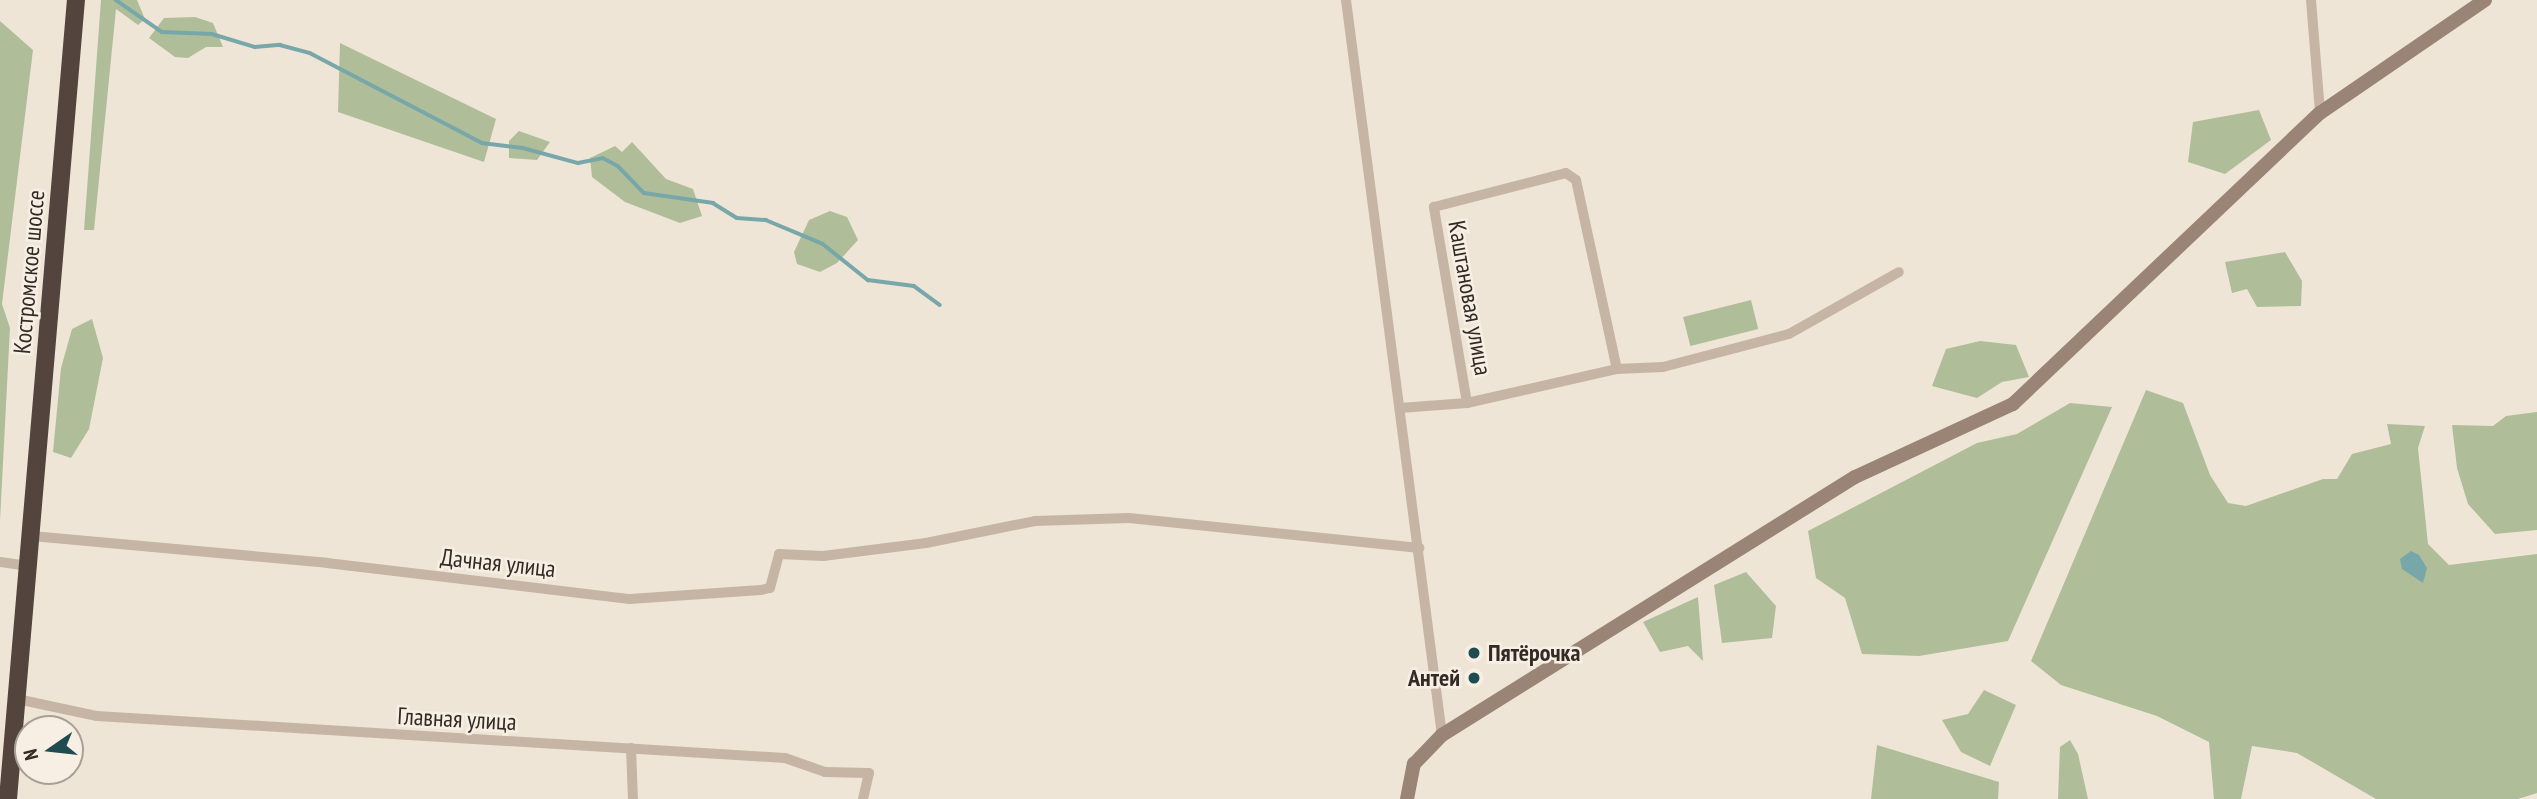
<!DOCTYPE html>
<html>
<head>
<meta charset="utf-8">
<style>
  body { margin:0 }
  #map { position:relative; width:2537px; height:799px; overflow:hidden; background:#efe5d7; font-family:"PT Sans Narrow",sans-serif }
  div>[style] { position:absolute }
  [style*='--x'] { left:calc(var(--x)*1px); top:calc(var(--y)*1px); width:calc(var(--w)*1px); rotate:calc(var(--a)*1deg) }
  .green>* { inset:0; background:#b0bd99; transform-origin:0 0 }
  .water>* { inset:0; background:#78a7aa }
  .stream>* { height:3.5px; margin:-1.75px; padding:0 1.75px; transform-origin:1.75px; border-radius:1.75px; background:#78a7aa }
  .street>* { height:10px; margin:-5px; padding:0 5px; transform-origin:5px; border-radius:5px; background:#c6b5a4 }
  .secondary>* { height:14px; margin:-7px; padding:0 7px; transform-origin:7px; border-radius:7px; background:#998476 }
  .highway>* { height:18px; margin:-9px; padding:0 9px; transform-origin:9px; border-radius:9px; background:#53443d }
  .dots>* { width:19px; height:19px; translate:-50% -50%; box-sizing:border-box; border:4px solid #f7efe3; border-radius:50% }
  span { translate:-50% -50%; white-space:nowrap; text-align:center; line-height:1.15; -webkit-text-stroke:5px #f7efe3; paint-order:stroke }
  .street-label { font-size:24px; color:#322a25 }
  .poi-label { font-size:24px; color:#322a25; font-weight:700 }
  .left { translate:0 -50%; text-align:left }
  .right { translate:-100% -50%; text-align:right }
  .north { position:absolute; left:14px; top:715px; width:70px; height:70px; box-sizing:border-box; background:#f7efe3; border:2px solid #a8a097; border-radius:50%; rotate:256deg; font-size:19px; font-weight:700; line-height:28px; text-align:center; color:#322a25 }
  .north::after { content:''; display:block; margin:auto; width:24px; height:32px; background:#1e4c51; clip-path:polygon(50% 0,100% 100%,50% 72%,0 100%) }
</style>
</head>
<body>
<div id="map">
  <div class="green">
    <div style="clip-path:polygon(101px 0,137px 0,145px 19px,138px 25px,116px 9px,94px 230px,84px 230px)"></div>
    <div style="clip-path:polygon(195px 17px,213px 23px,223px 47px,206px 47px,188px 58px,175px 57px,149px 38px,164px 18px)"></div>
    <div style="clip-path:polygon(0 21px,33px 50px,2px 304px,10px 328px,0 521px)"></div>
    <div style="clip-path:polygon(340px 43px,496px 119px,484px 162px,338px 112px)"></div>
    <div style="clip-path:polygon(2259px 110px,2271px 140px,2225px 174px,2188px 162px,2193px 122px)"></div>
    <div style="clip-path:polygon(519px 131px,550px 142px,537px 160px,509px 158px,509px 141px)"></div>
    <div style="clip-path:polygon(632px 142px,666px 179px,693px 189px,702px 216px,680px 223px,625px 202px,592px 177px,590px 158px,615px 146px,622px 152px)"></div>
    <div style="clip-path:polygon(830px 211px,847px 217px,858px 240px,837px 263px,820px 272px,797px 264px,794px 252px,809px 220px)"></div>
    <div style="clip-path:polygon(2285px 252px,2302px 281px,2301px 306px,2257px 307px,2247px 289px,2232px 293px,2225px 262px)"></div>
    <div style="left:1751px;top:300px;width:30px;height:70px;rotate:76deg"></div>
    <div style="clip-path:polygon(92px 319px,103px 358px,89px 429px,71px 458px,53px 452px,61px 368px,72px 329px)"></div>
    <div style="clip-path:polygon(1980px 341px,2016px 345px,2029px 377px,2002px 382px,1977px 398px,1932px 386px,1946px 349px)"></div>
    <div style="clip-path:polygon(2146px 390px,2183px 403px,2210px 475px,2228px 503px,2246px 506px,2323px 479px,2337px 479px,2352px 454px,2391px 444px,2387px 424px,2425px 426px,2418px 448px,2428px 544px,2449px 565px,2537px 554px,2537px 793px,2518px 799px,2376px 799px,2297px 753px,2252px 746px,2241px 799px,2214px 799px,2209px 742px,2157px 716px,2061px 685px,2031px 661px)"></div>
    <div style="clip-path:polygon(2070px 403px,2112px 407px,2008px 641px,1919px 656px,1862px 654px,1845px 598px,1816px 578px,1808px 531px,1977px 443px,2017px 434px)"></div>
    <div style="clip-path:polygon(2537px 412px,2537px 530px,2495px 534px,2468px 504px,2457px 468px,2452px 425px,2493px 426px,2506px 416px)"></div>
    <div style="clip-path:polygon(1746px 572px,1776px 606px,1772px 638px,1722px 643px,1714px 585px)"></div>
    <div style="clip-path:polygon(1698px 597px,1703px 661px,1688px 646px,1660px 652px,1643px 622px)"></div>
    <div style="clip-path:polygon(1984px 690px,2016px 705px,1990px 766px,1961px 752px,1942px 720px,1968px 714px)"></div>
    <div style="clip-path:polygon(2070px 740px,2078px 754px,2088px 799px,2058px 799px,2060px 747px)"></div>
    <div style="clip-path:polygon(1877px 745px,1999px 782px,1998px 799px,1871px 799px)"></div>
  </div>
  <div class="water">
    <div style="clip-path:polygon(2411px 551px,2419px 555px,2427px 568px,2423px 583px,2402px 569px,2400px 559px)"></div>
  </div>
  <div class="stream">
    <div style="--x:116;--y:0;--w:56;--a:34.8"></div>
    <div style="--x:162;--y:32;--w:50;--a:2.3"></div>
    <div style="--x:212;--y:34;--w:45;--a:16.8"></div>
    <div style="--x:255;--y:47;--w:25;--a:-5"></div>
    <div style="--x:280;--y:45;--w:31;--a:15"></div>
    <div style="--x:310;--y:53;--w:194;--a:27.6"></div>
    <div style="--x:482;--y:143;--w:41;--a:7"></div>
    <div style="--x:523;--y:148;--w:57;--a:15.3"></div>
    <div style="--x:578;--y:163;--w:25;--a:-11"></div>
    <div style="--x:603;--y:158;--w:17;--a:28"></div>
    <div style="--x:618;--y:166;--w:37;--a:46"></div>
    <div style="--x:644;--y:193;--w:70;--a:8.2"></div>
    <div style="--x:713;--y:203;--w:28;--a:32"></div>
    <div style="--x:737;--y:218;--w:29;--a:4"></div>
    <div style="--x:766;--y:220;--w:62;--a:22.8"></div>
    <div style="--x:823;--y:244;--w:58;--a:38.7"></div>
    <div style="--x:868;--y:280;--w:46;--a:7.4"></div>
    <div style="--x:914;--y:286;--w:32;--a:36"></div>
  </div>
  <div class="street">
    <div style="--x:1346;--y:0;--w:741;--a:82.56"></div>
    <div style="--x:2311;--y:0;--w:113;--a:85.4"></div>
    <div style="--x:1467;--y:403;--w:199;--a:-99.6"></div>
    <div style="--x:1434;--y:207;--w:136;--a:-14.4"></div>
    <div style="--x:1566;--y:173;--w:12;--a:35"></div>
    <div style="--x:1576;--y:180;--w:193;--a:77.8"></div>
    <div style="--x:1400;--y:408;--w:67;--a:-4.3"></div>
    <div style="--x:1467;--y:403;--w:154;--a:-12.8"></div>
    <div style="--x:1617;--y:369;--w:46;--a:-2.5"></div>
    <div style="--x:1663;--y:367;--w:130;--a:-14.7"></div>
    <div style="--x:1789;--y:334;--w:126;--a:-29.4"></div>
    <div style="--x:32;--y:536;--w:296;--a:5.2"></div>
    <div style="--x:327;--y:563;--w:305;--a:6.8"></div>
    <div style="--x:630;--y:599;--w:131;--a:-3.9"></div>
    <div style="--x:761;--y:590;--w:9;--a:-13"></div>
    <div style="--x:770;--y:588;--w:35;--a:-75"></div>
    <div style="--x:779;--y:554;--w:44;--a:2.6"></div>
    <div style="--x:823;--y:556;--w:104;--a:-7.2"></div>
    <div style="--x:926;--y:543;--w:111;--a:-11.4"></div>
    <div style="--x:1035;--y:521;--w:94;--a:-1.8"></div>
    <div style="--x:1129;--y:518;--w:292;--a:5.9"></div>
    <div style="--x:0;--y:562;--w:29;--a:8"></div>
    <div style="--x:17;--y:699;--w:82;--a:12"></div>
    <div style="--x:97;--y:716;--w:689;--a:3.49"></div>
    <div style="--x:785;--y:758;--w:42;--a:19.3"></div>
    <div style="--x:825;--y:772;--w:44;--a:1.3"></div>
    <div style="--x:869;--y:773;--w:27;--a:103"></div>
    <div style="--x:631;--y:748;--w:51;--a:87.8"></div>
  </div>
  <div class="secondary">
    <div style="--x:1407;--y:799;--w:36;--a:-79"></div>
    <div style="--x:1414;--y:764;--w:40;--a:-46"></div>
    <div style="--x:1442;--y:735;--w:487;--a:-32"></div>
    <div style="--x:1855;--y:477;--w:174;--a:-24.8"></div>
    <div style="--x:2013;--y:404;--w:423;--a:-43.5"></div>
    <div style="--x:2320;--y:113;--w:200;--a:-34.4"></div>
  </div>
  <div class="highway">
    <div style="--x:8;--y:799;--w:802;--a:-85.14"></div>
  </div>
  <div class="dots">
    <div style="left:1474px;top:653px;background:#1e4c51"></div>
    <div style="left:1474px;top:678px;background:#1e4c51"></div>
  </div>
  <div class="street-label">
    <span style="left:29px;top:272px;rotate:-85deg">Костромское шоссе</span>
    <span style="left:1470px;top:298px;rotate:80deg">Каштановая улица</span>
    <span style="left:498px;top:563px;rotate:6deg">Дачная улица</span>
    <span style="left:457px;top:719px;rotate:3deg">Главная улица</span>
  </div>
  <div class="poi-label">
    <span class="left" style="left:1488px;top:653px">Пятёрочка</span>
    <span class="right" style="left:1460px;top:678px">Антей</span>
  </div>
  <div class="north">N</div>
</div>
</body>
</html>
